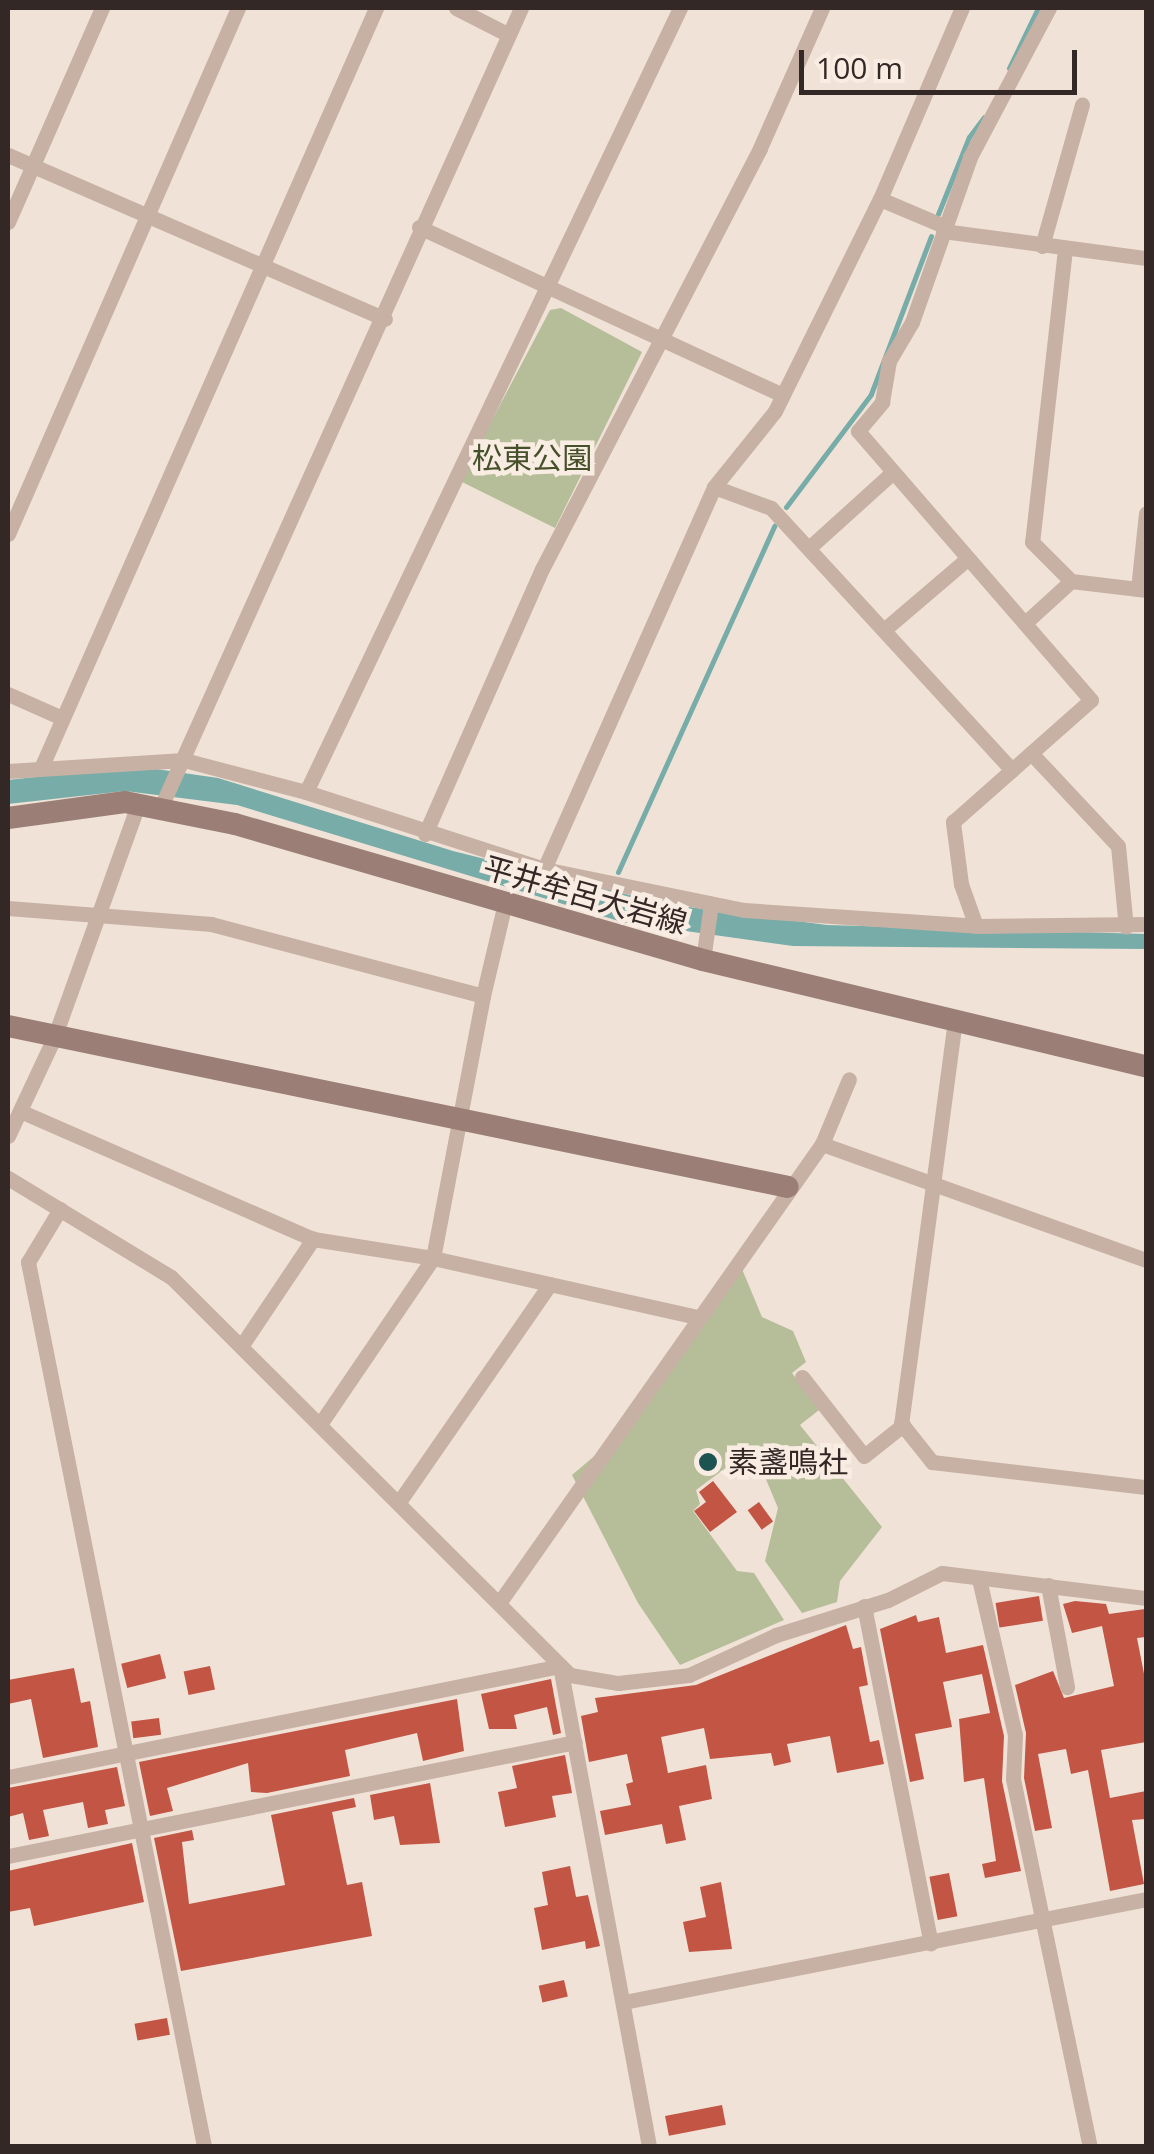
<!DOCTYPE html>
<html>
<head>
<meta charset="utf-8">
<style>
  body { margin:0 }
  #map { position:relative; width:1154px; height:2154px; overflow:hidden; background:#f0e2d7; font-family:"Open Sans","Noto Sans JP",sans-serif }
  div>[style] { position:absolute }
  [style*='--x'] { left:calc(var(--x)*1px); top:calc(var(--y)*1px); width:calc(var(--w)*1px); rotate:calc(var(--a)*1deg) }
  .green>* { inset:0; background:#b5be98 }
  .water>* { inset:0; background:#77aca9 }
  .stream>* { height:5px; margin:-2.5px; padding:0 2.5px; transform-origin:2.5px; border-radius:2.5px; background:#77aca9 }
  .building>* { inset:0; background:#c25543; transform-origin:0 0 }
  .street>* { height:15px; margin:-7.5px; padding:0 7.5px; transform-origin:7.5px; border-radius:7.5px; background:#c7b1a4 }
  .secondary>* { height:22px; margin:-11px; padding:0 11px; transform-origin:11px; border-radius:11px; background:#9b7f76 }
  .dots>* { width:28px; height:28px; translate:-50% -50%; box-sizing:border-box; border:5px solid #f8ece3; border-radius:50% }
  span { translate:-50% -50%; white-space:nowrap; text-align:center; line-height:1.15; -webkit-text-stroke:9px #f8ece3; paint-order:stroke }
  .park-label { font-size:30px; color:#46502a }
  .street-label { font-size:30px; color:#332825 }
  .poi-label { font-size:30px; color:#332825 }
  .left { translate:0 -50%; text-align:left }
  .frame { position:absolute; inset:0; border:10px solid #332825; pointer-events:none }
  .scale { position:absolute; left:799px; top:50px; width:278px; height:45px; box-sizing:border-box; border:5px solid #332825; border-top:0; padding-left:12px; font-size:30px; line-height:35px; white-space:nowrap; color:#332825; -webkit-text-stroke:8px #f8ece3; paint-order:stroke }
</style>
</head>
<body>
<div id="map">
  <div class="green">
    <div style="clip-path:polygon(561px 308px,642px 352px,555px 528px,460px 481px,550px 310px)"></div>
    <div style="clip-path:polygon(742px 1269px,762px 1317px,793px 1331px,806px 1362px,792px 1373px,819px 1410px,800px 1425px,882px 1527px,840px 1581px,837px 1602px,802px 1613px,765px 1561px,778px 1508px,765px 1477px,760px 1467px,745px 1475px,731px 1464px,696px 1490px,700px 1504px,693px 1511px,737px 1571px,754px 1573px,784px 1620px,680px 1665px,638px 1603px,572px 1475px,605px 1447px)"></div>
  </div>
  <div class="water">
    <div style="clip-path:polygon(135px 766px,218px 778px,453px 851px,666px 904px,827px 925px,1146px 934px,1146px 949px,793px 946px,622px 922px,237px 805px,125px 791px,8px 804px,8px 780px)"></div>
  </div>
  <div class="stream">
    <div style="--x:1009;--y:68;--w:67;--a:-64.2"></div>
    <div style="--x:938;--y:214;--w:83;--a:-68.1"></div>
    <div style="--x:969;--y:137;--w:25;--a:-53"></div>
    <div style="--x:786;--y:507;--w:141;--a:-53"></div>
    <div style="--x:871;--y:394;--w:169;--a:-69.2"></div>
    <div style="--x:618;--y:872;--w:380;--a:-65.7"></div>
  </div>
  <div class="building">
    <div style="clip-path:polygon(713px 1481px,737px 1512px,710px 1532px,694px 1511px,706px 1502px,699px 1492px)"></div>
    <div style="left:759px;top:1502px;width:24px;height:14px;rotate:54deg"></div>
    <div style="left:1039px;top:1596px;width:25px;height:44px;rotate:81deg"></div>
    <div style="clip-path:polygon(1075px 1601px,1106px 1604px,1109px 1614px,1145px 1609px,1146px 1618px,1146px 1637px,1137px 1638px,1146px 1684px,1146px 1742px,1101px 1750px,1110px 1798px,1146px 1791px,1146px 1819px,1132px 1820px,1144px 1884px,1110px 1891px,1088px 1770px,1071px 1774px,1066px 1749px,1038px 1754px,1052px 1828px,1035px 1831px,1024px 1778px,1026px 1733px,1015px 1685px,1053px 1671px,1064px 1698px,1114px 1686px,1102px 1626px,1072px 1633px,1063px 1604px)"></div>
    <div style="clip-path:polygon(916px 1615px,918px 1622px,939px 1617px,946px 1653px,983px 1645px,1004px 1736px,1002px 1781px,1021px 1871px,985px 1878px,982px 1864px,996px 1861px,984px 1778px,964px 1782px,959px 1719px,990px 1713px,982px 1674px,943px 1682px,952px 1727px,915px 1734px,924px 1779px,910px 1782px,880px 1629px)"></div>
    <div style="clip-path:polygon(846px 1625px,853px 1649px,861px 1647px,868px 1685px,859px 1687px,870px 1742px,879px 1740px,884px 1764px,837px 1773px,830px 1736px,787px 1744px,791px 1762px,774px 1766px,771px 1753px,710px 1759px,704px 1728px,661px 1737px,668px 1773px,706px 1765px,712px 1799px,679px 1806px,686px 1840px,666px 1844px,662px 1824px,605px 1835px,600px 1811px,631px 1805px,626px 1784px,633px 1782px,627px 1754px,589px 1762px,581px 1716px,598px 1712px,595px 1698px,696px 1685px)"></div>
    <div style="left:160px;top:1654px;width:25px;height:40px;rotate:76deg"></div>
    <div style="left:210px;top:1666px;width:24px;height:27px;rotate:78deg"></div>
    <div style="clip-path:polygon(74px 1668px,81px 1703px,90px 1701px,98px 1747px,43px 1758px,31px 1699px,8px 1704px,8px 1680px)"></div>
    <div style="clip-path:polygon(551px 1679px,561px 1733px,553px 1735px,547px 1707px,514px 1715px,517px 1729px,489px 1729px,481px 1694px)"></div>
    <div style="clip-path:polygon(457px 1699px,464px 1751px,423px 1761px,417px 1733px,345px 1750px,350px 1776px,267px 1793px,251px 1792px,248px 1763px,167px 1788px,173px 1811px,150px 1816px,139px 1762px)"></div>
    <div style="left:159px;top:1718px;width:17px;height:28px;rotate:83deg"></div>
    <div style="clip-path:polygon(565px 1755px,572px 1793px,552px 1796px,556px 1817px,505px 1827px,498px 1792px,517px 1788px,512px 1766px)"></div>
    <div style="clip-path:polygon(117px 1767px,125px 1806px,105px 1810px,108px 1824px,88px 1828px,83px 1802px,43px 1810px,49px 1836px,29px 1840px,23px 1813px,8px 1817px,8px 1788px)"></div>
    <div style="clip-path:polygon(430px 1783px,440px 1843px,400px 1845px,394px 1816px,374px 1820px,370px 1795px)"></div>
    <div style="clip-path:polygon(354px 1798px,356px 1807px,332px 1812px,347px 1885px,362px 1882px,372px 1936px,181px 1971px,154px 1838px,192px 1830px,194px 1840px,182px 1842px,189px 1904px,285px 1885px,271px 1815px)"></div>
    <div style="clip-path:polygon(132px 1843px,144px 1902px,34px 1926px,30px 1908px,8px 1912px,8px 1871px)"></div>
    <div style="clip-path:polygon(570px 1866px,576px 1897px,588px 1895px,600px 1946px,586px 1949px,585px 1941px,542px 1950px,534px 1908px,548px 1905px,542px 1872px)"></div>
    <div style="left:949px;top:1873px;width:44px;height:20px;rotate:79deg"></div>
    <div style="clip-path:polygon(721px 1882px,732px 1949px,689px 1952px,683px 1922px,706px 1917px,700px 1887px)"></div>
    <div style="left:564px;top:1980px;width:17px;height:26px;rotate:77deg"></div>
    <div style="left:167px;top:2018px;width:17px;height:33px;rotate:80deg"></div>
    <div style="left:722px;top:2105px;width:20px;height:58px;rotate:79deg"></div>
  </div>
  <div class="street">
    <div style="--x:456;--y:8;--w:59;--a:27"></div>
    <div style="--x:8;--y:155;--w:411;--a:23.5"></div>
    <div style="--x:880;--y:199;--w:69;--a:22.9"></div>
    <div style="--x:8;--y:222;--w:234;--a:-66.3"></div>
    <div style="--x:419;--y:227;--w:399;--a:24.8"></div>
    <div style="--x:943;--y:231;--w:205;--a:7.6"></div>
    <div style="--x:1042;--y:246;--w:147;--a:-74.2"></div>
    <div style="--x:1065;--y:249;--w:295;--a:96.4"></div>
    <div style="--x:1032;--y:542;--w:55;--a:45"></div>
    <div style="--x:1071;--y:581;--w:76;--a:6.8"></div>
    <div style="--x:714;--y:487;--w:61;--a:20.2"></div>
    <div style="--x:771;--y:508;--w:356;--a:47.4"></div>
    <div style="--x:8;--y:534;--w:574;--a:-66.38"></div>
    <div style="--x:810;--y:547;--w:112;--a:-42.1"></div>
    <div style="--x:1138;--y:589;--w:76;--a:-84"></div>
    <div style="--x:1025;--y:623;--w:62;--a:-42.4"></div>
    <div style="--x:885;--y:629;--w:109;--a:-40.5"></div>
    <div style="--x:8;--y:694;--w:57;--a:23.9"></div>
    <div style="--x:1031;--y:753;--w:127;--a:46.9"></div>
    <div style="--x:1118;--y:846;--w:81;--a:84.4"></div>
    <div style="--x:41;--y:768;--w:831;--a:-66.21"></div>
    <div style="--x:8;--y:771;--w:176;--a:-3.6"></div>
    <div style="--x:184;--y:760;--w:126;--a:14.7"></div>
    <div style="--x:306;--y:792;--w:250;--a:17.9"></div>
    <div style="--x:544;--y:869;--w:204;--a:11.6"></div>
    <div style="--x:744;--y:910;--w:233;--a:3.9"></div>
    <div style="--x:976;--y:926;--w:170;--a:-0.7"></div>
    <div style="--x:306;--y:792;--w:869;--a:-64.5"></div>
    <div style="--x:160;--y:809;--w:879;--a:-65.74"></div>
    <div style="--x:425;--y:834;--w:290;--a:-66.2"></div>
    <div style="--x:542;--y:569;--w:474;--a:-62.6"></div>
    <div style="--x:760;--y:148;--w:153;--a:-66.1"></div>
    <div style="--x:544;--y:869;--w:418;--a:-66"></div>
    <div style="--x:714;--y:487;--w:97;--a:-51.2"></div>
    <div style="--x:775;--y:411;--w:237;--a:-63.7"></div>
    <div style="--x:880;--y:199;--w:208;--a:-66.8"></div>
    <div style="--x:8;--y:908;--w:204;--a:4.5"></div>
    <div style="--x:211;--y:924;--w:281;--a:14.8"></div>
    <div style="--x:483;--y:996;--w:267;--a:100.8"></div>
    <div style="--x:433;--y:1258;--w:199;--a:124.2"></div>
    <div style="--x:976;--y:926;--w:45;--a:-109.7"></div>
    <div style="--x:961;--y:884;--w:63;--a:-97.4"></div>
    <div style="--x:953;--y:822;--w:184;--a:-41.5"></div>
    <div style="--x:1091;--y:700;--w:356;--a:-130.9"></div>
    <div style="--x:858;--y:431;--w:38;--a:-50"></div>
    <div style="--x:882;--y:402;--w:42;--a:-80.3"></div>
    <div style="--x:889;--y:361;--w:45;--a:-59.5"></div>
    <div style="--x:912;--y:322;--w:175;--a:-70.6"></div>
    <div style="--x:970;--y:157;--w:169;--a:-62.1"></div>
    <div style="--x:703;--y:960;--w:57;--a:-81.9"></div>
    <div style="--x:483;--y:996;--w:96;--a:-76.7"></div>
    <div style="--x:955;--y:1020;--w:407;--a:97.6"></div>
    <div style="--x:901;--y:1423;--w:50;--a:51.5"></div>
    <div style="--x:932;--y:1462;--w:215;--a:6.7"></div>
    <div style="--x:20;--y:1111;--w:320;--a:23.6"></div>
    <div style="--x:313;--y:1239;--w:121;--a:9"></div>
    <div style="--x:433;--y:1258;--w:270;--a:12.6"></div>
    <div style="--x:8;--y:1136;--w:108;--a:-64.9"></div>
    <div style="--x:54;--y:1038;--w:248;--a:-70.2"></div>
    <div style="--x:822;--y:1144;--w:344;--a:19.7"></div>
    <div style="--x:8;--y:1178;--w:191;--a:31.3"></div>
    <div style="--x:171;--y:1277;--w:564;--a:44.93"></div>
    <div style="--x:570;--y:1675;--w:49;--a:9.5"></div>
    <div style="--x:618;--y:1683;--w:71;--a:-6.4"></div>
    <div style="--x:689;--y:1675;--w:96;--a:-24.7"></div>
    <div style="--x:776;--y:1635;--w:117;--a:-17.4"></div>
    <div style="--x:888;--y:1600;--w:60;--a:-26.6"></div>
    <div style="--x:942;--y:1573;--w:206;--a:7"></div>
    <div style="--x:60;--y:1209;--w:62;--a:121.1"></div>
    <div style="--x:28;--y:1262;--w:901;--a:78.74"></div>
    <div style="--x:242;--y:1345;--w:128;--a:-56.2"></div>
    <div style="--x:802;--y:1377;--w:100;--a:51.9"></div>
    <div style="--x:864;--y:1456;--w:50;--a:-38.5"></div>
    <div style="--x:399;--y:1502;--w:265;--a:-55.3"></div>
    <div style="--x:979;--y:1579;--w:160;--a:77"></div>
    <div style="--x:1015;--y:1735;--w:44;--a:92.6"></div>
    <div style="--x:1013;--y:1779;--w:375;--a:78.2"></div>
    <div style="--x:1048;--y:1585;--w:104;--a:79.4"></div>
    <div style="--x:499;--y:1603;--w:561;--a:-54.87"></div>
    <div style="--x:822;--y:1144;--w:70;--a:-67.4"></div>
    <div style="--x:864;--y:1606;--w:344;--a:78.8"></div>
    <div style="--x:8;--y:1777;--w:563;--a:-11.37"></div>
    <div style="--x:560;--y:1666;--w:488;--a:79.5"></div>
    <div style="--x:8;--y:1856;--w:578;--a:-11.37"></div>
    <div style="--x:624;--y:2002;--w:532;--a:-11.16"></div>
  </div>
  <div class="secondary">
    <div style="--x:8;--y:818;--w:118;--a:-7.8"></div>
    <div style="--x:125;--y:802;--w:112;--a:11.3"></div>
    <div style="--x:235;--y:824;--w:487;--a:16.2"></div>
    <div style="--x:703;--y:960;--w:456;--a:13.5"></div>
    <div style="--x:8;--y:1026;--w:796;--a:11.66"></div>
  </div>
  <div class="dots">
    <div style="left:708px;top:1462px;background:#1d5351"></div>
  </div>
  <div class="park-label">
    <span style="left:532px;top:458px">松東公園</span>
  </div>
  <div class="street-label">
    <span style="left:585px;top:895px;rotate:16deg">平井牟呂大岩線</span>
  </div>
  <div class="poi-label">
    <span class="left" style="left:728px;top:1462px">素盞鳴社</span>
  </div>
  <div class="frame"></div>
  <div class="scale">100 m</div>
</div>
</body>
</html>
